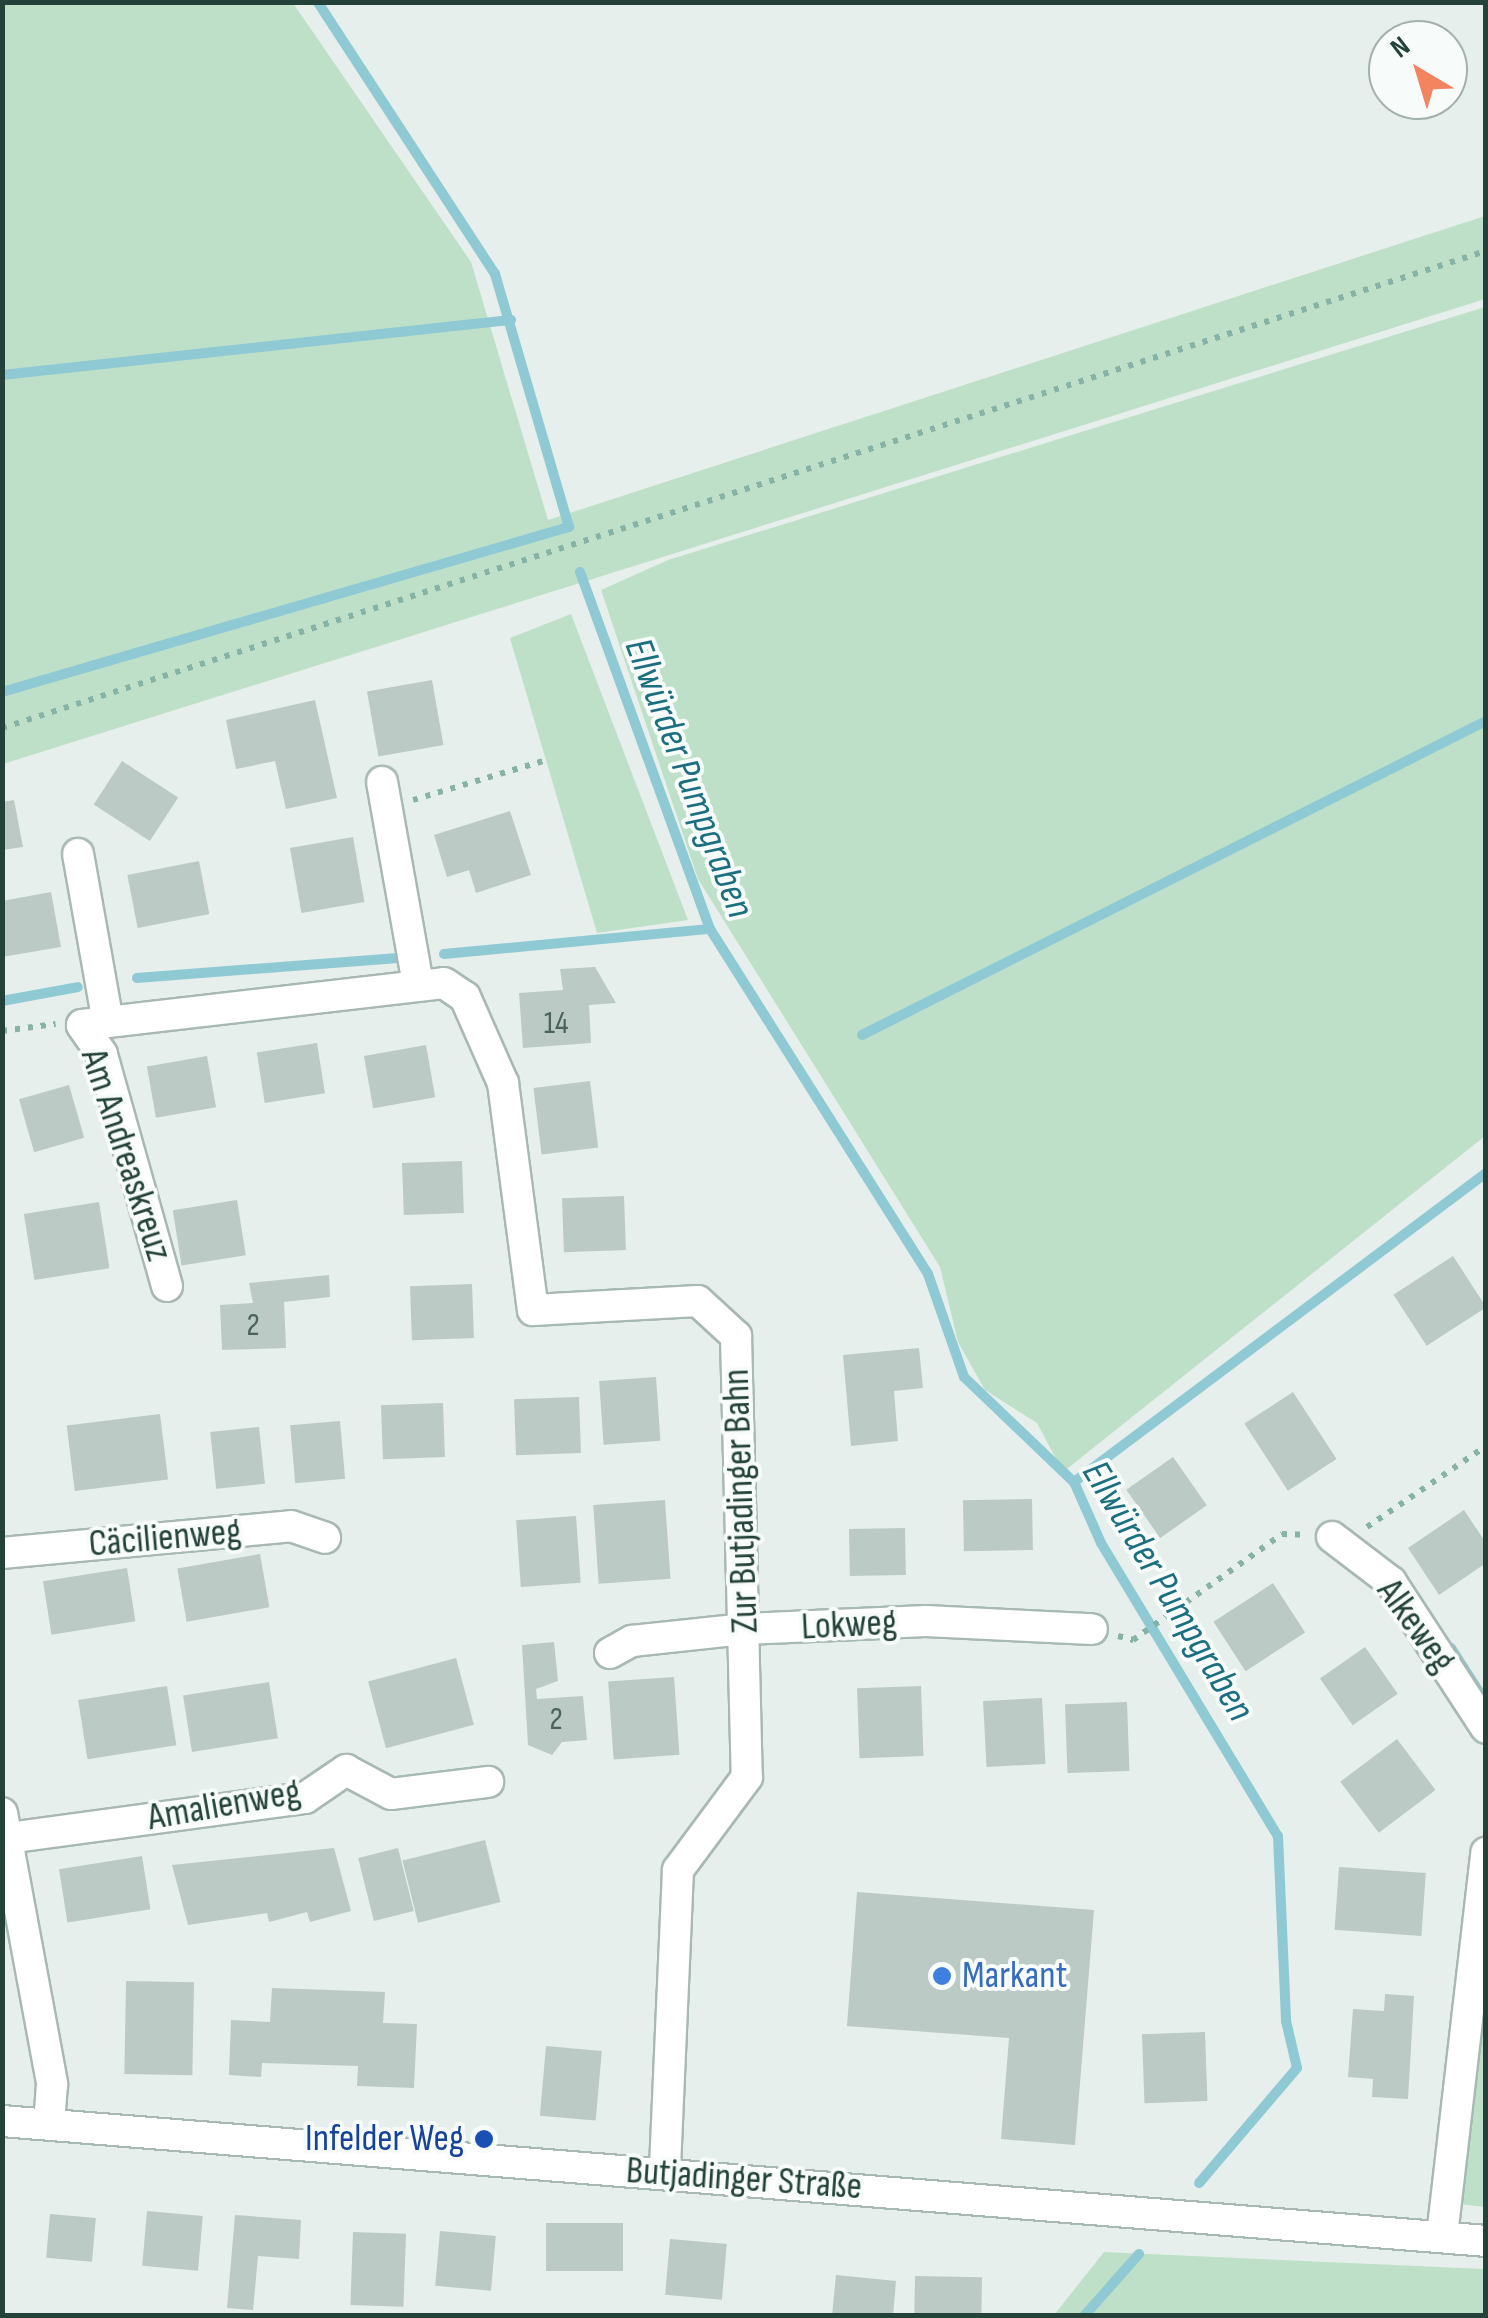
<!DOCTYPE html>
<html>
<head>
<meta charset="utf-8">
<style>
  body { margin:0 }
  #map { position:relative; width:1488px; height:2318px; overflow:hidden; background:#e6efeb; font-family:"Sofia Sans Condensed",sans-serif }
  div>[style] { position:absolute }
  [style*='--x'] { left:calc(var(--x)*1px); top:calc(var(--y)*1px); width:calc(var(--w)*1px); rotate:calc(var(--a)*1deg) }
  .green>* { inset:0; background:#bfe0c8 }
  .stream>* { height:10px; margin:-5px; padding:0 5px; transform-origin:5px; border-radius:5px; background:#8ec9d4 }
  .building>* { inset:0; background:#bbcac4; transform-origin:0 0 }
  .path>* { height:6px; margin-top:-3px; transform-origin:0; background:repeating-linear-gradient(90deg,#86b3a5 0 5px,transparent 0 13px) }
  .roads { filter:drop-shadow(2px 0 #a8b8b2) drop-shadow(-2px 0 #a8b8b2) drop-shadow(0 2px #a8b8b2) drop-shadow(0 -2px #a8b8b2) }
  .street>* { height:30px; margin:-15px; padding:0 15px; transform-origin:15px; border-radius:15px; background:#fff }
  .secondary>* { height:30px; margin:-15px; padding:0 15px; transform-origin:15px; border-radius:15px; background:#fff }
  .dots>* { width:28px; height:28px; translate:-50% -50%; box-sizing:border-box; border:5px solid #f7fbf9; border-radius:50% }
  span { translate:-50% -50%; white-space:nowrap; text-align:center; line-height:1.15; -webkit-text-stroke:8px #f7fbf9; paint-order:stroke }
  .number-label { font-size:32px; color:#4a645c }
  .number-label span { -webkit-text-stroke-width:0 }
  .street-label { font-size:38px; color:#24423a }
  .shop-label { font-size:38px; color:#366cbe }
  .left { translate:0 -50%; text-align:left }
  .transit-label { font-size:38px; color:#164399 }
  .right { translate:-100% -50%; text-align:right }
  .water-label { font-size:40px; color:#1c6f80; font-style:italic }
  .frame { position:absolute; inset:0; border:5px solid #24423a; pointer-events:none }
  .north { position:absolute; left:1368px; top:20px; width:100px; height:100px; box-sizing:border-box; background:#f7fbf9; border:2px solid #a3b1ad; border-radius:50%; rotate:322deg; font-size:28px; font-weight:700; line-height:40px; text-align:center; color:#24423a }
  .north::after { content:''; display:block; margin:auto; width:35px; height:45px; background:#f4845f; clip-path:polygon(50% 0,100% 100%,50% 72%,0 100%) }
</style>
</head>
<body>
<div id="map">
  <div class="green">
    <div style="clip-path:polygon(3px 2px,293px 3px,471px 262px,548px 520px,1485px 216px,1485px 299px,3px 764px)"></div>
    <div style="clip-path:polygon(1485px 307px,1485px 1136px,1063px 1472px,1037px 1423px,985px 1390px,958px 1342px,940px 1267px,698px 879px,601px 590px,668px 560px)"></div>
    <div style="clip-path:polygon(571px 614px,688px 920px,597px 933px,510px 638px)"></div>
    <div style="clip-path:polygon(1485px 1988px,1485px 2207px,1459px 2204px)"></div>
    <div style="clip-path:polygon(1104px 2252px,1485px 2269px,1485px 2315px,1054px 2315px)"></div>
  </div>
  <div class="stream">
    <div style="--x:2;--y:375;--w:512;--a:-6.17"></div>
    <div style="--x:580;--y:572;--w:380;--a:70"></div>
    <div style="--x:710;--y:929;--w:408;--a:57.7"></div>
    <div style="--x:928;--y:1274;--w:109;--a:70.7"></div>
    <div style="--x:964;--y:1377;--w:152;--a:43.7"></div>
    <div style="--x:1074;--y:1482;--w:67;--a:66.1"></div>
    <div style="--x:1101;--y:1543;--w:342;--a:58.9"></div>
    <div style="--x:1278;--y:1836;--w:185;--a:87.5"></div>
    <div style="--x:1286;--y:2021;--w:48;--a:76.8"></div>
    <div style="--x:1297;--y:2068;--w:151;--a:130.4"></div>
    <div style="--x:2;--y:692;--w:591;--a:-16.23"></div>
    <div style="--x:569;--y:527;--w:264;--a:-106.3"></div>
    <div style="--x:495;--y:274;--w:325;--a:-123.1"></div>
    <div style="--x:444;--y:954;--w:267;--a:-5.4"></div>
    <div style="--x:137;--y:978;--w:262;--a:-4.4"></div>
    <div style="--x:2;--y:1001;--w:77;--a:-10.4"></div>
    <div style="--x:862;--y:1035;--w:699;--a:-26.71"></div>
    <div style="--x:1074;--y:1482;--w:515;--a:-36.87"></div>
    <div style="--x:1451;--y:1648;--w:63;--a:57.3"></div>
    <div style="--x:1084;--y:2316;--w:83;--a:-48.4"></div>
  </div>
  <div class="building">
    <div style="left:432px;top:680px;width:66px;height:66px;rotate:80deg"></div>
    <div style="clip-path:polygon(315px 700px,337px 798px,286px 809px,275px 761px,236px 769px,226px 720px)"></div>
    <div style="left:122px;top:761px;width:67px;height:52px;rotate:33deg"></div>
    <div style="clip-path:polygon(14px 800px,23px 847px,2px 850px,2px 802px)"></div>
    <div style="clip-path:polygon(510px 811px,531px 875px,476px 893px,469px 870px,447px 877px,434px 835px)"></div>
    <div style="left:353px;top:837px;width:66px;height:64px;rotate:80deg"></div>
    <div style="left:199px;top:861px;width:54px;height:73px;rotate:79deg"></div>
    <div style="clip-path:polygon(51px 892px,61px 947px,2px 957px,2px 901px)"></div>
    <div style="clip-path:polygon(595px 967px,616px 1003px,589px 1005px,591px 1043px,523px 1048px,519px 993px,563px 990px,560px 969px)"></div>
    <div style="left:317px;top:1043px;width:51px;height:61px;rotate:81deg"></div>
    <div style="left:426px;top:1045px;width:53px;height:63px;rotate:80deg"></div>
    <div style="left:207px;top:1056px;width:52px;height:61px;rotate:80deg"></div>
    <div style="left:590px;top:1081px;width:67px;height:57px;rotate:83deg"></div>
    <div style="left:69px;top:1085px;width:55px;height:52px;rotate:74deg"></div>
    <div style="left:462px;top:1161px;width:52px;height:60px;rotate:88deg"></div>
    <div style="left:624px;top:1196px;width:54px;height:62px;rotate:88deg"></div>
    <div style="left:237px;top:1200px;width:56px;height:65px;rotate:81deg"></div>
    <div style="left:99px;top:1202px;width:67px;height:76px;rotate:81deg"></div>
    <div style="left:1453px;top:1256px;width:61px;height:71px;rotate:57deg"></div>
    <div style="clip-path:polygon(329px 1275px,330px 1297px,284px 1302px,286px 1348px,222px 1350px,220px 1305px,253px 1303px,249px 1283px)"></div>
    <div style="left:472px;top:1284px;width:54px;height:62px;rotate:88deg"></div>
    <div style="clip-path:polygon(919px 1348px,923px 1388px,894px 1391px,898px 1441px,851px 1446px,843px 1355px)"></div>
    <div style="left:656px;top:1377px;width:64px;height:57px;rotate:86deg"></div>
    <div style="left:1293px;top:1392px;width:80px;height:58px;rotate:57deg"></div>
    <div style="left:579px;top:1397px;width:56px;height:65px;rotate:88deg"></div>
    <div style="left:443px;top:1403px;width:54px;height:62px;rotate:88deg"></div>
    <div style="left:160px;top:1414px;width:66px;height:94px;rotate:83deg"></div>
    <div style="left:340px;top:1421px;width:58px;height:50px;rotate:85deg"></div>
    <div style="left:259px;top:1427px;width:57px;height:49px;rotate:84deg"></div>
    <div style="left:1173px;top:1457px;width:59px;height:57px;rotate:55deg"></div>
    <div style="left:1032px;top:1499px;width:51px;height:69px;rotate:89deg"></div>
    <div style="left:665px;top:1500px;width:79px;height:72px;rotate:86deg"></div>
    <div style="clip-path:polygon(1464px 1510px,1486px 1543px,1486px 1563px,1439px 1595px,1408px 1548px)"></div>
    <div style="left:576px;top:1516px;width:67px;height:60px;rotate:86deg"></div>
    <div style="left:905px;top:1528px;width:47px;height:56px;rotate:89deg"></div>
    <div style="left:260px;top:1554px;width:54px;height:84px;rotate:80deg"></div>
    <div style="left:127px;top:1568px;width:54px;height:85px;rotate:81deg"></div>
    <div style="left:1273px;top:1583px;width:59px;height:71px;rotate:57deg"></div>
    <div style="clip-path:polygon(554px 1642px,558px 1681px,536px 1689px,537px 1699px,583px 1696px,587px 1740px,562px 1742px,552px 1755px,528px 1745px,522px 1645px)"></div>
    <div style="left:1365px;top:1647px;width:57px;height:55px;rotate:55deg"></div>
    <div style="left:456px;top:1658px;width:69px;height:91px;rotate:75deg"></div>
    <div style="left:674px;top:1677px;width:78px;height:66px;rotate:86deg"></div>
    <div style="left:269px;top:1682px;width:57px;height:87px;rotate:81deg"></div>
    <div style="left:167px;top:1686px;width:60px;height:90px;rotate:81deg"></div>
    <div style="left:921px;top:1686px;width:70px;height:64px;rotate:88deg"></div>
    <div style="left:1042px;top:1698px;width:66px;height:59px;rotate:87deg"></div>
    <div style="left:1127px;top:1702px;width:69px;height:62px;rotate:88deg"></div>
    <div style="left:1397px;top:1739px;width:64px;height:71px;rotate:53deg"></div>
    <div style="left:485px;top:1840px;width:64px;height:85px;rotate:76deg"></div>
    <div style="clip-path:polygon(334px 1848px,351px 1911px,310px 1922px,307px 1912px,269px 1922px,267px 1913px,188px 1925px,172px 1865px)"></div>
    <div style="left:398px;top:1848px;width:65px;height:41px;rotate:76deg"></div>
    <div style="left:142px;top:1856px;width:54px;height:84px;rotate:81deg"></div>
    <div style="left:1339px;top:1867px;width:87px;height:63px;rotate:4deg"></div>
    <div style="clip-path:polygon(857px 1892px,1094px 1910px,1075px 2145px,1001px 2139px,1009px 2038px,847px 2026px)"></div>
    <div style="left:126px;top:1981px;width:68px;height:93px;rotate:1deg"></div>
    <div style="clip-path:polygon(272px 1988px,385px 1992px,383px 2023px,417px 2024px,414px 2088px,357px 2086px,358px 2066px,262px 2063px,261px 2077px,229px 2075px,231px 2020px,270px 2022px)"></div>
    <div style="clip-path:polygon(1385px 1994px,1414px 1996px,1408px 2099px,1372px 2097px,1373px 2079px,1348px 2077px,1353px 2009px,1384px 2011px)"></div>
    <div style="left:1205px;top:2032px;width:69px;height:63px;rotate:88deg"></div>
    <div style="left:546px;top:2046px;width:56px;height:70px;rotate:5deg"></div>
    <div style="left:147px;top:2211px;width:56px;height:55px;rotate:5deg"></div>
    <div style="left:50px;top:2214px;width:46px;height:44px;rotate:5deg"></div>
    <div style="clip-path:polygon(235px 2215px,301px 2220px,299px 2259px,258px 2256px,253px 2310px,227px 2308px)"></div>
    <div style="left:546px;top:2223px;width:77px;height:48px"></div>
    <div style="left:440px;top:2231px;width:56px;height:55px;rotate:5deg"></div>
    <div style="left:353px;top:2232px;width:53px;height:73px;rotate:2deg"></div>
    <div style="left:670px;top:2239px;width:57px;height:56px;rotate:5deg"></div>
    <div style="clip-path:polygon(836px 2275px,896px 2281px,893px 2316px,832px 2316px)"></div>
    <div style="left:915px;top:2276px;width:67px;height:40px;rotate:1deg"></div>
  </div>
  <div class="path">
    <div style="--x:2;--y:728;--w:1559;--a:-17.82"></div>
    <div style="--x:413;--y:800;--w:139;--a:-16.7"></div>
    <div style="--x:2;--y:1031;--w:54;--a:-7.4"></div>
    <div style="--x:1367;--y:1527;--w:144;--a:-34.2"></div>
    <div style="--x:1118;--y:1636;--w:16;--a:15"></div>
    <div style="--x:1133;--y:1640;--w:183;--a:-35.4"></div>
    <div style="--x:1282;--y:1534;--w:24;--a:2"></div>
  </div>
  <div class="roads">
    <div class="street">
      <div style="--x:382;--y:782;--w:205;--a:79.9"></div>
      <div style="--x:78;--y:854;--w:166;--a:79.9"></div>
      <div style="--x:167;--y:1286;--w:241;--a:-105.7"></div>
      <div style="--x:102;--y:1054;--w:35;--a:-125"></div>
      <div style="--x:82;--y:1025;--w:364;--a:-6.6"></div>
      <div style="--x:444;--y:983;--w:25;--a:34"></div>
      <div style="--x:465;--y:997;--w:94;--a:66.2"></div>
      <div style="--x:503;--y:1083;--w:229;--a:82.5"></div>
      <div style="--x:533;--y:1310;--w:165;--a:-3.1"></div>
      <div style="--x:698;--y:1301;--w:52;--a:42.6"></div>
      <div style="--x:736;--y:1336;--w:441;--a:88.6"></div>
      <div style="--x:747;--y:1777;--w:116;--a:126.6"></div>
      <div style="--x:678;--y:1870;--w:303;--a:92.5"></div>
      <div style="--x:1332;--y:1537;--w:74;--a:37.3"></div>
      <div style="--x:1391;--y:1582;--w:174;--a:56.9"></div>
      <div style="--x:2;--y:1553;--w:290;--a:-5.3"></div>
      <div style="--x:291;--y:1526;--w:36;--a:19"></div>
      <div style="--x:610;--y:1653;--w:25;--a:-29"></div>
      <div style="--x:632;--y:1641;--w:114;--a:-6.1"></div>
      <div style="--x:745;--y:1629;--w:181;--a:-2.5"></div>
      <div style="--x:926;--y:1621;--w:166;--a:2.8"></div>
      <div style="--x:2;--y:1813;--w:276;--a:79.5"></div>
      <div style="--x:52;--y:2084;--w:40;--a:94.3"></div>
      <div style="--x:8;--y:1838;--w:300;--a:-7.7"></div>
      <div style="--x:305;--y:1798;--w:50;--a:-34.3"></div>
      <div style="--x:346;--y:1770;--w:51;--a:28.1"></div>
      <div style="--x:391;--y:1794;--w:98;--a:-7.1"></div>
      <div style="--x:1442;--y:2236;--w:386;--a:-83.4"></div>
    </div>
    <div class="secondary">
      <div style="--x:2;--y:2121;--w:1489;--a:4.62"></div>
    </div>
  </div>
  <div class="dots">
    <div style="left:942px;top:1976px;background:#3f7fe0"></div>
    <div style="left:484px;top:2139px;background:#1a4fb4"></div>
  </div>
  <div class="number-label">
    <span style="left:556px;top:1024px">14</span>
    <span style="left:253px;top:1326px">2</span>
    <span style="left:556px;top:1720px">2</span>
  </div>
  <div class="street-label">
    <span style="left:126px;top:1155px;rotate:72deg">Am Andreaskreuz</span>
    <span style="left:741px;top:1501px;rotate:-92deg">Zur Butjadinger Bahn</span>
    <span style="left:165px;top:1538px;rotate:-5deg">Cäcilienweg</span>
    <span style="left:849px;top:1625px;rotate:-3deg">Lokweg</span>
    <span style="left:1416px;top:1626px;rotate:54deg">Alkeweg</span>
    <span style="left:224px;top:1805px;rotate:-10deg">Amalienweg</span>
    <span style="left:744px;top:2179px;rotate:4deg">Butjadinger Straße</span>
  </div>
  <div class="shop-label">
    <span class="left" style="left:962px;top:1976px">Markant</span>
  </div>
  <div class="transit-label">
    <span class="right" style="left:464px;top:2139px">Infelder Weg</span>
  </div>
  <div class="water-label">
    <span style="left:689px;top:778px;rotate:69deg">Ellwürder Pumpgraben</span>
    <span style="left:1168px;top:1591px;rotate:59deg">Ellwürder Pumpgraben</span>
  </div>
  <div class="frame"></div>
  <div class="north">N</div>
</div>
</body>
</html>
